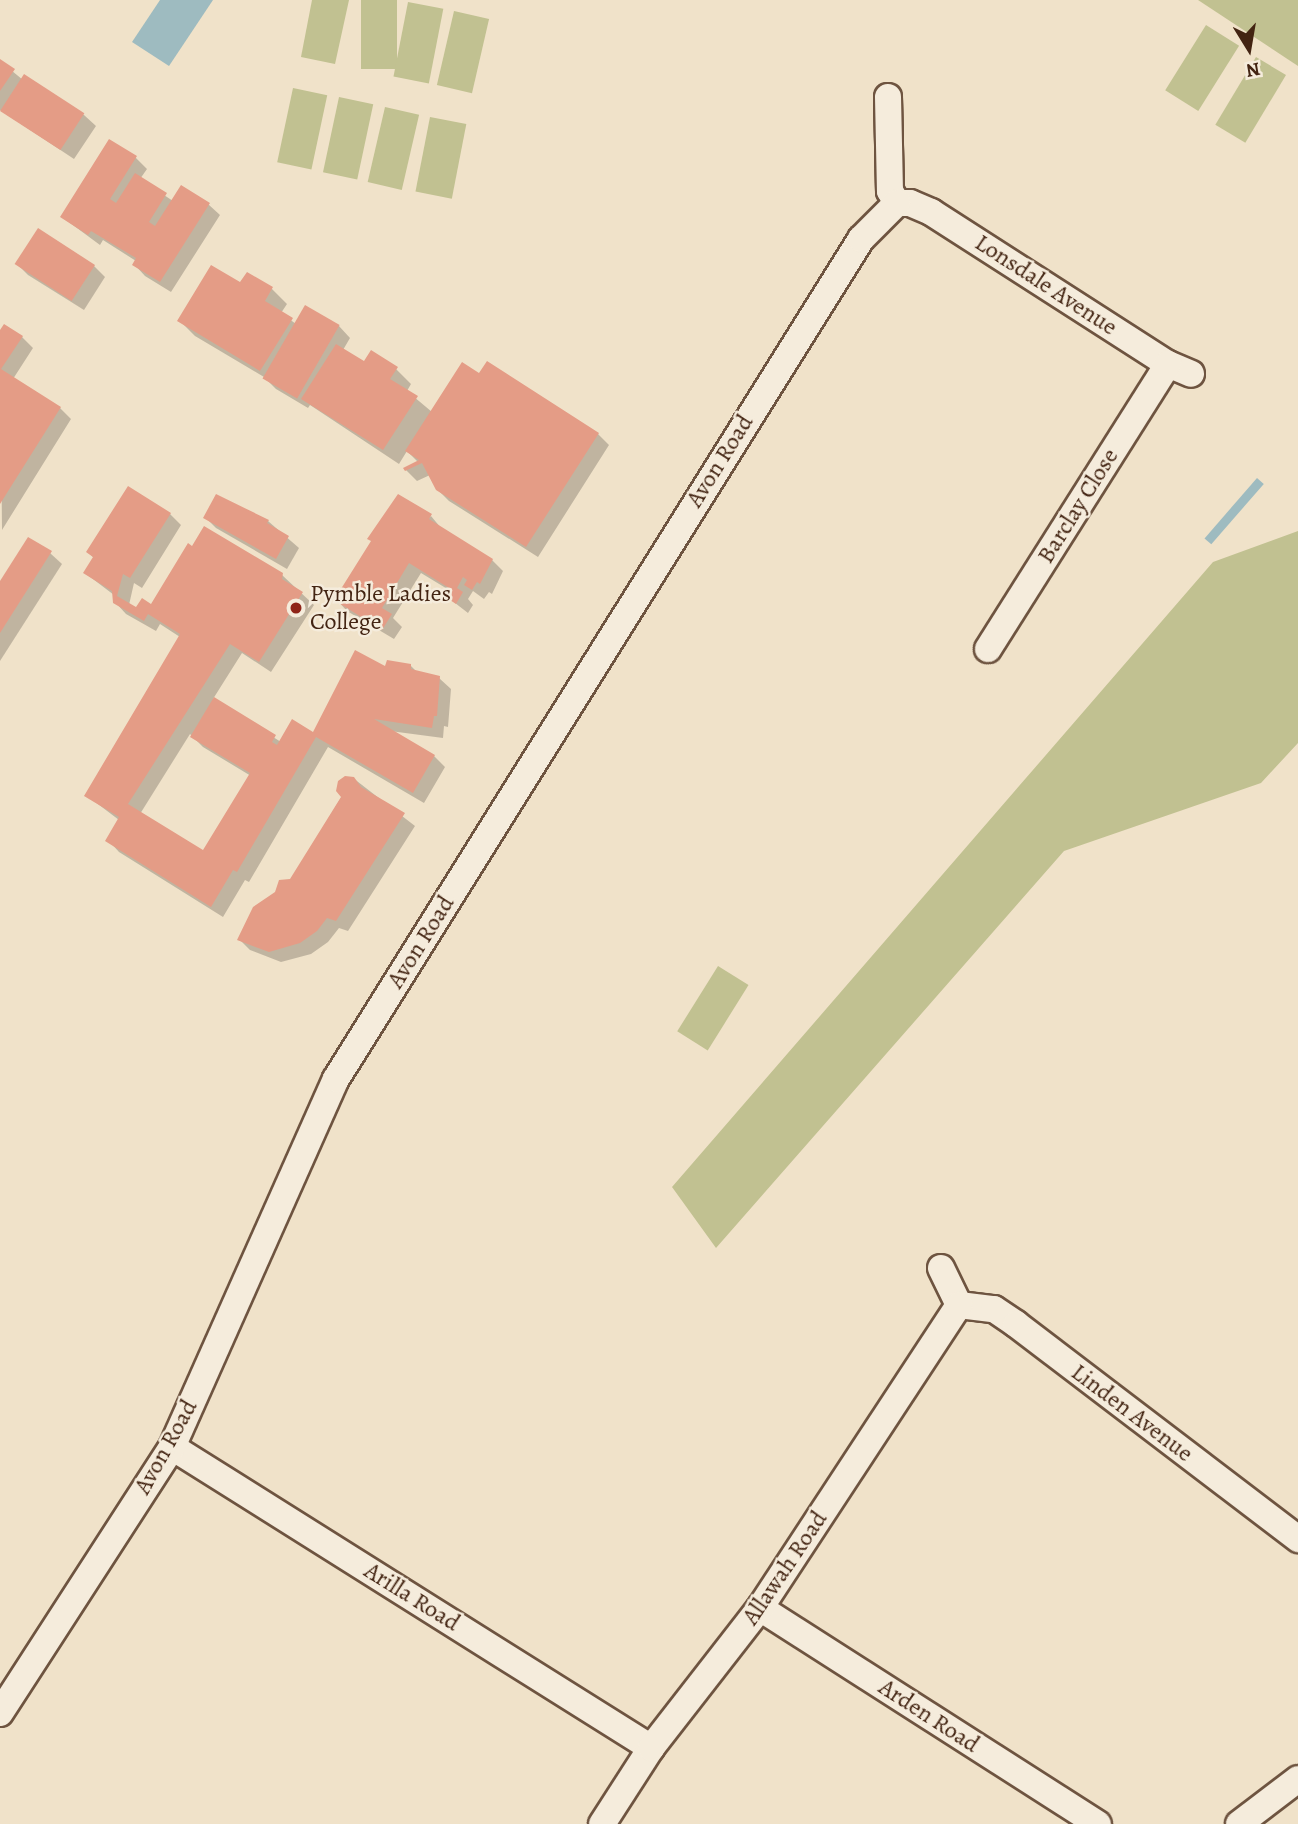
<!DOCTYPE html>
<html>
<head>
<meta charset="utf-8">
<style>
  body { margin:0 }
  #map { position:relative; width:1298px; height:1824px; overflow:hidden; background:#f0e2c9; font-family:Alegreya,serif }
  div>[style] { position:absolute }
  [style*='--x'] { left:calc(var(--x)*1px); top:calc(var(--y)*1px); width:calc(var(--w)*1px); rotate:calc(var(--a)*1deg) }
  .green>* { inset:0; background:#c1c191; transform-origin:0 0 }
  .water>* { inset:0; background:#9ebbc0; transform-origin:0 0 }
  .shadow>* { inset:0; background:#0003 }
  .building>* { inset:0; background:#e49c86; transform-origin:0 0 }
  .roads { filter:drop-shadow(2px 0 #6e5440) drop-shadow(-2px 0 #6e5440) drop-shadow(0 2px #6e5440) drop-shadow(0 -2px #6e5440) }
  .minor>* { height:26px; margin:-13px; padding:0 13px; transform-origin:13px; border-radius:13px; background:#f5ecdc }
  .dots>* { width:19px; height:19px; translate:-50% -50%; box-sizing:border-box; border:4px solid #f5ecdc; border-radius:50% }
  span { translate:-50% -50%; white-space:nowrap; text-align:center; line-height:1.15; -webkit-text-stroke:5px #f5ecdc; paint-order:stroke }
  .street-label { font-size:24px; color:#432412 }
  .poi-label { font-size:24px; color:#432412 }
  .left { translate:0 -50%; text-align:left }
  .north { position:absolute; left:1214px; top:14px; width:70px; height:70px; -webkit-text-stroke:5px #f5ecdc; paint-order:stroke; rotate:169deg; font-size:19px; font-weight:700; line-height:28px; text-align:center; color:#432412 }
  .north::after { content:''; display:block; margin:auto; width:24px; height:32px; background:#432412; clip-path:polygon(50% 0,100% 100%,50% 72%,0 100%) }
</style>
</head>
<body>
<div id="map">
  <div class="green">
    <div style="clip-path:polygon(312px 0,349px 0,335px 64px,301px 57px)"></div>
    <div style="left:361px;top:0;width:36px;height:69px"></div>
    <div style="clip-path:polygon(1198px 0,1298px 0,1298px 66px)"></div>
    <div style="left:408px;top:2px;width:36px;height:76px;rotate:11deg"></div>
    <div style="left:454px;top:11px;width:36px;height:76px;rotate:13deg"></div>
    <div style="left:1206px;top:25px;width:39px;height:77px;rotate:32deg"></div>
    <div style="left:1256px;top:57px;width:35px;height:79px;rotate:31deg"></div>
    <div style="left:293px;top:88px;width:35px;height:76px;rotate:12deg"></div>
    <div style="left:339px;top:97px;width:35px;height:77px;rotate:12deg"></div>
    <div style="left:385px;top:107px;width:35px;height:77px;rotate:13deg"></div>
    <div style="left:430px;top:117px;width:37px;height:76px;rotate:11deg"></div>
    <div style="clip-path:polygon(1298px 531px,1298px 743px,1261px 783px,1064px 851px,716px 1248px,672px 1187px,1213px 562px)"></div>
    <div style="left:718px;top:966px;width:36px;height:77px;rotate:32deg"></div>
  </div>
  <div class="water">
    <div style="clip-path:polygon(160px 0,213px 0,169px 66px,132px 42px)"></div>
    <div style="left:1257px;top:478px;width:9px;height:80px;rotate:41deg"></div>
  </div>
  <div class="shadow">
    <div style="clip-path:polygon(0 61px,23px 80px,25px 77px,84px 115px,96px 126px,74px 159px,0 110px)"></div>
    <div style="clip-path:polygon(135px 157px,147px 169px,140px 179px,173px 201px,208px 204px,220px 215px,171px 292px,145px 276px,134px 264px,136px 261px,103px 240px,100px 245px,62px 217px)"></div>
    <div style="clip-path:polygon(17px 264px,94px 266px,105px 277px,84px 310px,28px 275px)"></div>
    <div style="clip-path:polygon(241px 284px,272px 289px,287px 304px,281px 313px,296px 324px,339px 326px,350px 338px,343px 350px,365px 363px,396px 369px,411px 384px,407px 391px,432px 412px,480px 375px,487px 364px,598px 434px,609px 445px,538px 557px,449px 501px,437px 489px,430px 475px,417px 481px,406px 470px,418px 462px,407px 451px,399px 464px,310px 405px,308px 408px,276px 389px,264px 377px,195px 336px,180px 321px)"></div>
    <div style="clip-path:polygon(0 333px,22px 337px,33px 348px,13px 379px,60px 408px,71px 419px,2px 530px)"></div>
    <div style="clip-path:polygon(evenodd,170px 514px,181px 525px,142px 588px,134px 583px,129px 605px,137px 610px,282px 575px,314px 605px,271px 672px,242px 653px,213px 699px,281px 742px,314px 735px,386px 668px,410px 665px,417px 672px,439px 678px,451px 689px,448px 727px,444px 726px,443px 738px,390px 731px,434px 756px,445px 767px,424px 803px,328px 747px,249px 882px,245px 880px,223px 917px,119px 852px,108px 840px,119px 820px,86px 795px,180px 637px,160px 624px,156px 631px,126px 614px,115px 602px,114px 595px,85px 573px,94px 558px,88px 552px,170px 514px,190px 734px,203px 747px,251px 776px,204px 852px,140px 814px,190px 734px)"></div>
    <div style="clip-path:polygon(431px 516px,441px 528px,492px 560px,503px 571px,492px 594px,489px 592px,484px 599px,473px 591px,468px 599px,473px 605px,468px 613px,446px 596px,449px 590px,421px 573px,393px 618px,402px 627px,394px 639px,347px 611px,336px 599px)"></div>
    <div style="clip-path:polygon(205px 517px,268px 521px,299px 548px,287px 569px,216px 528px)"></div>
    <div style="clip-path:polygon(50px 553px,62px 564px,0 661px,0 584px)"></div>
    <div style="clip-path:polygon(353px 778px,415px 826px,348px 931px,339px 928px,328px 942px,311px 954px,281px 962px,250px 950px,239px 939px,291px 880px)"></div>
  </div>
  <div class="building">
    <div style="clip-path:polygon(0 59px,15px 69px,0 91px)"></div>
    <div style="left:24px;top:74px;width:72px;height:44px;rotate:33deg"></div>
    <div style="clip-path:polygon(109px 139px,137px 156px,110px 199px,116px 203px,135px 173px,167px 193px,149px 222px,155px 226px,181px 185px,210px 203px,160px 282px,132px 265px,136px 258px,91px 231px,88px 235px,60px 217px)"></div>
    <div style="left:38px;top:228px;width:68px;height:43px;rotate:33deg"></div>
    <div style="clip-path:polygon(211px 265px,240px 282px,247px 272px,273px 287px,265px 301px,293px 318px,260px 371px,177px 321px)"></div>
    <div style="left:305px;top:305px;width:40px;height:85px;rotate:30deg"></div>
    <div style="clip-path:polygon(4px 324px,23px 336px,1px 369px,61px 407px,0 504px,0 330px)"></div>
    <div style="clip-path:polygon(336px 344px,364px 361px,371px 350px,398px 367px,390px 379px,418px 396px,383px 450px,301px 399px)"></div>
    <div style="clip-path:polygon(487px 361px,599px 433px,526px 547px,436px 490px,422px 463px,405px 471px,403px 468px,419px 460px,405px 451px,462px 362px,479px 373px)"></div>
    <div style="clip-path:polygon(128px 486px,171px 513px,130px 578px,123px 574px,117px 596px,136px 607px,142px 598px,151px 604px,188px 543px,192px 546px,204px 526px,283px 573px,282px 579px,303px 592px,259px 662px,230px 644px,128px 804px,203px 850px,250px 773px,190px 737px,214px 697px,276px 735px,272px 742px,277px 745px,292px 719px,313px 732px,355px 650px,385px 666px,387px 660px,411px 664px,411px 669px,440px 676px,437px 716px,434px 716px,432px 728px,374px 719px,435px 755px,413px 793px,316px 737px,237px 872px,233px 870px,211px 907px,105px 841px,119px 817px,84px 796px,180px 634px,148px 614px,144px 621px,113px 603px,112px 591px,83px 573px,93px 557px,86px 552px)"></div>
    <div style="clip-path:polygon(216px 494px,269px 520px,267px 523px,289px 536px,276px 559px,203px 518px)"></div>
    <div style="clip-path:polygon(398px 494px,432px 514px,429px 519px,493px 559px,480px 584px,477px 582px,472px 590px,464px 585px,467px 580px,463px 577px,457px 588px,463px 592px,456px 604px,444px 596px,449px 588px,409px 563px,382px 608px,392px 614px,382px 630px,334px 600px,371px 541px,367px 539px)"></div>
    <div style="clip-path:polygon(28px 537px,52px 551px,0 633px,0 581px)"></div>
    <div style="clip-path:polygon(345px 776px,354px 777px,361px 787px,405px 813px,336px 921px,327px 918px,317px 931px,300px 943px,269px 952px,237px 940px,253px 907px,275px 892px,279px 880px,290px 879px,341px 797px,336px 791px,338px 781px)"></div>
  </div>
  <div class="roads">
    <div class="minor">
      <div style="--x:888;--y:97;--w:94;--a:88.8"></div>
      <div style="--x:890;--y:191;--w:14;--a:60"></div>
      <div style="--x:897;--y:203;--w:13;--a:0"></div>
      <div style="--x:910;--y:203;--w:23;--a:23"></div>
      <div style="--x:931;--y:212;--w:282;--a:32.7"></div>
      <div style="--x:1168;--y:364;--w:25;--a:23"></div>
      <div style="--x:988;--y:649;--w:337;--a:-57.7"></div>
      <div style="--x:941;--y:1268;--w:41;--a:64.1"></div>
      <div style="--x:959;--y:1305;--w:35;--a:7"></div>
      <div style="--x:994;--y:1309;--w:27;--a:34"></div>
      <div style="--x:1016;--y:1324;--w:355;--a:37.3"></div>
      <div style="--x:172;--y:1447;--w:566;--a:32.14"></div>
      <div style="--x:760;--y:1608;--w:401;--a:32.6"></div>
      <div style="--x:0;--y:1713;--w:317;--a:-57.1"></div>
      <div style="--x:172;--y:1447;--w:403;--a:-66"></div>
      <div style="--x:336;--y:1079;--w:991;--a:-57.99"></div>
      <div style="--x:861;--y:239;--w:51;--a:-45"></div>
      <div style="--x:602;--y:1824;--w:90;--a:-57.2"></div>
      <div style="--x:651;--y:1748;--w:177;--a:-52.1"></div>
      <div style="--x:760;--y:1608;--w:363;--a:-56.7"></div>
      <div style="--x:1239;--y:1824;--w:74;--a:-37.3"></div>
    </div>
  </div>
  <div class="dots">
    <div style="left:296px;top:608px;background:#8f2418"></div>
  </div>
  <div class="street-label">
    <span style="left:1046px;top:285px;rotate:33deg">Lonsdale Avenue</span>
    <span style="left:720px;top:461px;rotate:-58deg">Avon Road</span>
    <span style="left:1078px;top:506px;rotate:-58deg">Barclay Close</span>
    <span style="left:421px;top:942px;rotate:-58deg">Avon Road</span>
    <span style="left:1132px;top:1413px;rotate:37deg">Linden Avenue</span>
    <span style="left:166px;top:1447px;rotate:-61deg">Avon Road</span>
    <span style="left:785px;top:1568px;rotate:-56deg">Allawah Road</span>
    <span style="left:412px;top:1597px;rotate:32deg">Arilla Road</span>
    <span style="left:929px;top:1716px;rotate:33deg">Arden Road</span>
  </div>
  <div class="poi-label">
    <span class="left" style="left:310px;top:608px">Pymble Ladies<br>College</span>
  </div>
  <div class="north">N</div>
</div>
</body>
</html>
